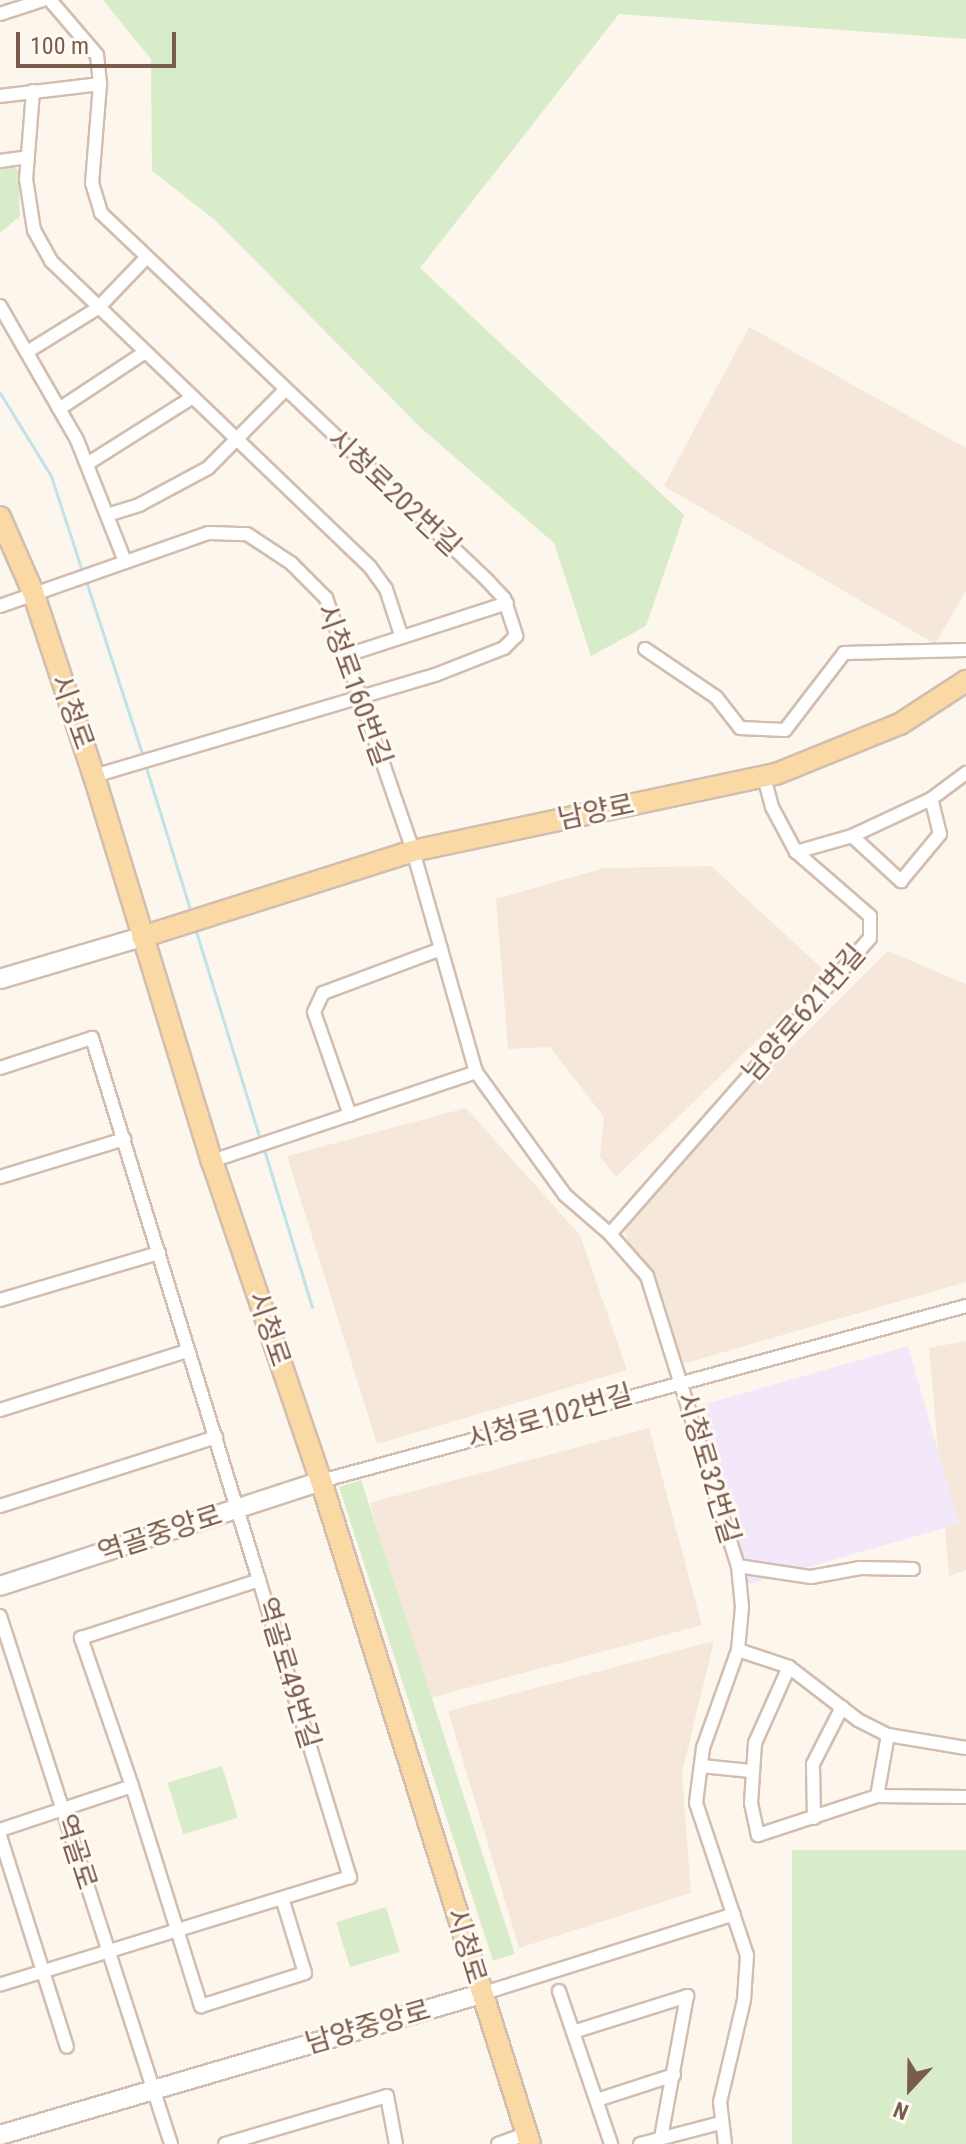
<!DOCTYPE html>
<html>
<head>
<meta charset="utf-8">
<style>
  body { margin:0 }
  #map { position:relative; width:966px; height:2144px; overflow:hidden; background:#fdf6ec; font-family:"Roboto Condensed","Noto Sans KR",sans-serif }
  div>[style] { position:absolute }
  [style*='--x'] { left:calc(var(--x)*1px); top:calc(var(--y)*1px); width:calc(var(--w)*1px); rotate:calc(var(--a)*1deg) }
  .residential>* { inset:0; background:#f5e8da; transform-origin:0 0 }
  .education>* { inset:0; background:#f3e8fa; transform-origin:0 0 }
  .green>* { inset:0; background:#d8ecc9; transform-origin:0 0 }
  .stream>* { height:3px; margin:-1.5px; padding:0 1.5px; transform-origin:1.5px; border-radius:1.5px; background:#bfe3e8 }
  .roads { filter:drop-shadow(2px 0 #d1beb0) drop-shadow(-2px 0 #d1beb0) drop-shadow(0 2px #d1beb0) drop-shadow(0 -2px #d1beb0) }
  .street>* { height:12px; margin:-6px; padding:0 6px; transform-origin:6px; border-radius:6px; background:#fff }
  .secondary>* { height:18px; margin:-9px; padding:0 9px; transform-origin:9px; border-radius:9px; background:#fff }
  .primary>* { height:20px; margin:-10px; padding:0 10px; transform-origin:10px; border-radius:10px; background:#fbd9a5 }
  span { translate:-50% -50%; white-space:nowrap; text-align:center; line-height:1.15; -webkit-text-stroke:6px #fffaf3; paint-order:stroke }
  .street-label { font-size:28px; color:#7a5c4d }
  .north { position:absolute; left:870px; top:2048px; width:80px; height:80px; -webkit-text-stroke:6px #fffaf3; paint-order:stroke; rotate:202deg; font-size:22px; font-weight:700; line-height:32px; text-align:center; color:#7a5c4d }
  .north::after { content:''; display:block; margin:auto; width:28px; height:36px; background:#7a5c4d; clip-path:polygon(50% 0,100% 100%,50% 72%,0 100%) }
  .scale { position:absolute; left:16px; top:32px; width:160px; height:36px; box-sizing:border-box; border:4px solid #7a5c4d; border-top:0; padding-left:10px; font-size:24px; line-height:28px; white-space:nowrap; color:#7a5c4d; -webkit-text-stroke:6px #fffaf3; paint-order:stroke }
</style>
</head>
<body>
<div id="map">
  <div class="residential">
    <div style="clip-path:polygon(749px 327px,966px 448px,966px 591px,935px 644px,664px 486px)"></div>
    <div style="clip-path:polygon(711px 866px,827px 973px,616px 1177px,600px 1157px,604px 1117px,550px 1047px,508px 1049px,496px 899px,604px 868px)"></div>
    <div style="clip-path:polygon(888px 951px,966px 984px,966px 1282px,672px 1367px,620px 1218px)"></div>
    <div style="clip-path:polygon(466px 1108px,580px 1235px,627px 1370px,377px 1444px,287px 1156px)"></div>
    <div style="clip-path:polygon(966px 1341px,966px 1570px,949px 1576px,929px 1348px)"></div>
    <div style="left:649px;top:1428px;width:204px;height:289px;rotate:75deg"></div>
    <div style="clip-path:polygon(714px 1641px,682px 1772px,691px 1893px,519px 1948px,448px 1711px)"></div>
  </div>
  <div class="education">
    <div style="left:908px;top:1346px;width:185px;height:226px;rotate:74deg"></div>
  </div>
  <div class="green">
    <div style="clip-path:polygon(103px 0,966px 0,966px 39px,619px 14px,420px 268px,684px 515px,646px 626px,591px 656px,554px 543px,420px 427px,215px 220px,152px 171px,151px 59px)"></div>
    <div style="clip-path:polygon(11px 164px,18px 170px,20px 216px,0 233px,0 169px)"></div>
    <div style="left:361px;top:1480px;width:498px;height:23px;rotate:72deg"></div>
    <div style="left:222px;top:1766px;width:54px;height:57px;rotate:73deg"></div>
    <div style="left:966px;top:1850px;width:294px;height:174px;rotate:90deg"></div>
    <div style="left:386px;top:1907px;width:47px;height:52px;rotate:73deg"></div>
  </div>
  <div class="stream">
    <div style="--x:0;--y:393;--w:97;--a:58.4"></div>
    <div style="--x:51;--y:476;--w:103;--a:71.9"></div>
    <div style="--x:86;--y:581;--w:184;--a:72"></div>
    <div style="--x:145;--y:764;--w:156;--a:72.8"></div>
    <div style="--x:195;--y:928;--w:221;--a:72.9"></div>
    <div style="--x:263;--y:1146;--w:168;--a:73.1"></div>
  </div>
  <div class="roads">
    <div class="street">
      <div style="--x:50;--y:0;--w:72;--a:49.5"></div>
      <div style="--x:97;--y:55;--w:29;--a:84"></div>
      <div style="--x:100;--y:84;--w:99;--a:94.6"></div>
      <div style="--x:92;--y:183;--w:31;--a:73"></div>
      <div style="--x:101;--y:213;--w:533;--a:43.55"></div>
      <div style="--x:487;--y:580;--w:25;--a:47"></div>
      <div style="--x:504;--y:598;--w:40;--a:72"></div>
      <div style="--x:516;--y:636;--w:17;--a:135"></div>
      <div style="--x:504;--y:648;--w:74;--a:158.6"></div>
      <div style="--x:435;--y:675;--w:356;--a:163.5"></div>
      <div style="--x:0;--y:14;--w:45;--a:-18"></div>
      <div style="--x:33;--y:91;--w:88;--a:94.5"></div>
      <div style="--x:26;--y:179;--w:52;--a:81.1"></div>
      <div style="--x:34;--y:230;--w:35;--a:61"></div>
      <div style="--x:51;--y:261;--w:442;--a:43.8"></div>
      <div style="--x:370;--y:567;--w:27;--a:54"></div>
      <div style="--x:386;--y:589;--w:48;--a:71.9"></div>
      <div style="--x:0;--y:96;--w:101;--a:-6.8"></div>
      <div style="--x:0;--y:161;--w:28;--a:-8"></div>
      <div style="--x:0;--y:306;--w:155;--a:60.1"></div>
      <div style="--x:77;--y:440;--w:128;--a:68.4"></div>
      <div style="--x:27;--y:352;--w:84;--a:-31.8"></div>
      <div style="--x:98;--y:308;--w:68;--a:-46.2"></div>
      <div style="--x:59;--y:409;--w:103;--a:-33.5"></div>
      <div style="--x:87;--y:464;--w:125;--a:-32.3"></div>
      <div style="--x:107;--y:515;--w:34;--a:-17"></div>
      <div style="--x:139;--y:505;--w:78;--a:-28.2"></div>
      <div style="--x:208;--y:468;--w:108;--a:-45.4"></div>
      <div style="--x:0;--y:606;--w:221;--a:-19.3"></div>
      <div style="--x:209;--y:533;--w:38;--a:2"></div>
      <div style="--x:247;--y:534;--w:53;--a:33.4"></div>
      <div style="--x:291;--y:563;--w:49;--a:45"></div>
      <div style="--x:326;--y:598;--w:268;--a:71"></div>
      <div style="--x:413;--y:851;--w:230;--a:74.1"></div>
      <div style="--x:476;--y:1072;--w:152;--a:54.1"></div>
      <div style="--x:565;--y:1195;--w:60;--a:40.9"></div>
      <div style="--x:610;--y:1234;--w:56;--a:48.6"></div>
      <div style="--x:647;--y:1276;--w:304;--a:72.6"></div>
      <div style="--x:738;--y:1566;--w:41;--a:84.4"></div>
      <div style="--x:742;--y:1607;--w:43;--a:95.3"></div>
      <div style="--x:738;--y:1650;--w:104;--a:109.7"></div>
      <div style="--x:703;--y:1748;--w:55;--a:97.3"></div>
      <div style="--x:696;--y:1803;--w:160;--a:71.5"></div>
      <div style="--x:747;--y:1955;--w:45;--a:93.8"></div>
      <div style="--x:744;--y:2000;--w:105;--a:103.2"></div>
      <div style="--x:720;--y:2102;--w:42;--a:83.2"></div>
      <div style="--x:645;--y:649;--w:86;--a:34.1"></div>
      <div style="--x:716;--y:697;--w:39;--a:52"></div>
      <div style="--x:740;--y:728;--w:45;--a:2.5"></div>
      <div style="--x:785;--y:730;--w:97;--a:-52.5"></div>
      <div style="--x:844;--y:653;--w:122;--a:-1.4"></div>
      <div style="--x:347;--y:655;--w:168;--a:-18"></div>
      <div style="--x:764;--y:777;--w:31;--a:75"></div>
      <div style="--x:772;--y:807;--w:51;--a:61.9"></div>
      <div style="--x:852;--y:836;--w:87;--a:-25.1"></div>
      <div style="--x:0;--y:1068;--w:97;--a:-18.1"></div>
      <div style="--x:92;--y:1038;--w:567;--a:72.87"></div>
      <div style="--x:350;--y:1115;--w:109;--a:-109.3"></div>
      <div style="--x:314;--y:1012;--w:21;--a:-65"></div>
      <div style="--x:323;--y:993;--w:126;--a:-20.4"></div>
      <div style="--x:212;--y:1161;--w:279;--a:-18.6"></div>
      <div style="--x:0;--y:1177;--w:130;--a:-17"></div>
      <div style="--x:610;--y:1234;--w:394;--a:-48.7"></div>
      <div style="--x:870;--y:938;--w:22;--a:-90"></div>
      <div style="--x:870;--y:916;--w:98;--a:-139.1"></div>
      <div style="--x:796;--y:852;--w:58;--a:-15.9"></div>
      <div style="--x:852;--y:836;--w:67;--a:42.6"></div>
      <div style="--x:901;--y:881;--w:61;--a:-50.3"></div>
      <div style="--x:940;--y:834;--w:36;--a:-104"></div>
      <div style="--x:931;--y:799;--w:44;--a:-36.6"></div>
      <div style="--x:0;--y:1300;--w:166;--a:-16.5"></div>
      <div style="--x:0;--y:1410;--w:196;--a:-17.5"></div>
      <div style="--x:321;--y:1481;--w:668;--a:-15.18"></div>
      <div style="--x:0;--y:1506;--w:227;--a:-17.7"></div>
      <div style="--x:738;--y:1566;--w:74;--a:8.6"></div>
      <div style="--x:811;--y:1577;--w:50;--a:-10.4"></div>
      <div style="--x:860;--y:1568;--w:53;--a:1.1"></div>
      <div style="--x:0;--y:1616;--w:555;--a:72.05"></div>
      <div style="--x:738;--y:1650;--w:54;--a:18.4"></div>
      <div style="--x:789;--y:1667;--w:87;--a:37.5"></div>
      <div style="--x:858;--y:1720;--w:34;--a:27"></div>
      <div style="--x:888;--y:1735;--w:79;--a:9.5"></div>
      <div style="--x:789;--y:1667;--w:83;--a:114.1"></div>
      <div style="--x:755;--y:1743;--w:60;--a:93.8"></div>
      <div style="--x:751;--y:1803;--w:33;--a:78"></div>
      <div style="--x:758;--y:1835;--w:125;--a:-18.1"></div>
      <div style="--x:877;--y:1796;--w:89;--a:0.6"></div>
      <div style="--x:701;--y:1766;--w:50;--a:5.7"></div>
      <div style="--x:132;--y:1786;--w:231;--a:72.6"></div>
      <div style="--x:201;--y:2006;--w:109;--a:-17.6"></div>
      <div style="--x:305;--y:1973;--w:78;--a:-107"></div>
      <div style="--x:877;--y:1796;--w:62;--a:-79.8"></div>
      <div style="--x:814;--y:1818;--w:54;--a:-91.1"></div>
      <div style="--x:813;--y:1764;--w:64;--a:-63"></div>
      <div style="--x:0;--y:1830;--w:139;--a:-18.4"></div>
      <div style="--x:132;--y:1786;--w:157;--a:-109"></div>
      <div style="--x:81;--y:1638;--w:187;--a:-18"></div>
      <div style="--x:259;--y:1580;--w:311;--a:73"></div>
      <div style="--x:350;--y:1877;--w:366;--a:162.9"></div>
      <div style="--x:0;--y:1836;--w:221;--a:72.4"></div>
      <div style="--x:559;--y:1991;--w:162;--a:71.2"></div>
      <div style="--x:481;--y:1994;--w:265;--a:-17.5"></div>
      <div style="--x:573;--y:2032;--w:120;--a:-17.5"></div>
      <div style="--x:687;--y:1996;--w:143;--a:100.4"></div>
      <div style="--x:597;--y:2100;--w:81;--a:-18"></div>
      <div style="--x:225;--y:2144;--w:169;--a:-16.5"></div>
      <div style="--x:387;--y:2096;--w:49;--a:79.4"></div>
      <div style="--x:498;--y:2144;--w:30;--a:-20"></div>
      <div style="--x:640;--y:2144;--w:83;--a:-14.7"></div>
    </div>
    <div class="secondary">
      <div style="--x:0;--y:979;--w:148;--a:-16.5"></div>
      <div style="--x:0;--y:1586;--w:338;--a:-18.1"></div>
      <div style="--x:0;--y:2135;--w:501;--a:-16.34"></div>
    </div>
    <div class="primary">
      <div style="--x:0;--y:517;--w:82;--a:66.3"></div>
      <div style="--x:33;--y:592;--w:194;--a:71.7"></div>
      <div style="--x:94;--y:776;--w:403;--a:73"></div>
      <div style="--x:212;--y:1161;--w:338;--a:71.2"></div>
      <div style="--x:321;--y:1481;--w:695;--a:72.5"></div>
      <div style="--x:142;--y:937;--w:284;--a:-17.6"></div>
      <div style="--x:413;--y:851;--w:371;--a:-12"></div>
      <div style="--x:776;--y:774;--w:134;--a:-22"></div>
      <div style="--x:900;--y:724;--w:79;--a:-33.1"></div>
    </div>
  </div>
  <div class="street-label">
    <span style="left:394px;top:493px;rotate:43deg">시청로202번길</span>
    <span style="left:354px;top:685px;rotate:70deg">시청로160번길</span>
    <span style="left:72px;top:712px;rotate:70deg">시청로</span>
    <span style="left:596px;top:812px;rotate:-12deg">남양로</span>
    <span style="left:804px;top:1013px;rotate:-49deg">남양로621번길</span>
    <span style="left:269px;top:1329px;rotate:71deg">시청로</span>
    <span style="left:550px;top:1417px;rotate:-16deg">시청로102번길</span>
    <span style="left:708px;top:1468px;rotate:73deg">시청로32번길</span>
    <span style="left:160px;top:1534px;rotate:-18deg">역골중앙로</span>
    <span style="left:288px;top:1673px;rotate:73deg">역골로49번길</span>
    <span style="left:76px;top:1852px;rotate:72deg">역골로</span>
    <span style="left:466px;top:1946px;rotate:73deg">시청로</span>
    <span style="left:368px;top:2027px;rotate:-16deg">남양중앙로</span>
  </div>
  <div class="north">N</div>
  <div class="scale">100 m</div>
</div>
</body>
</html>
